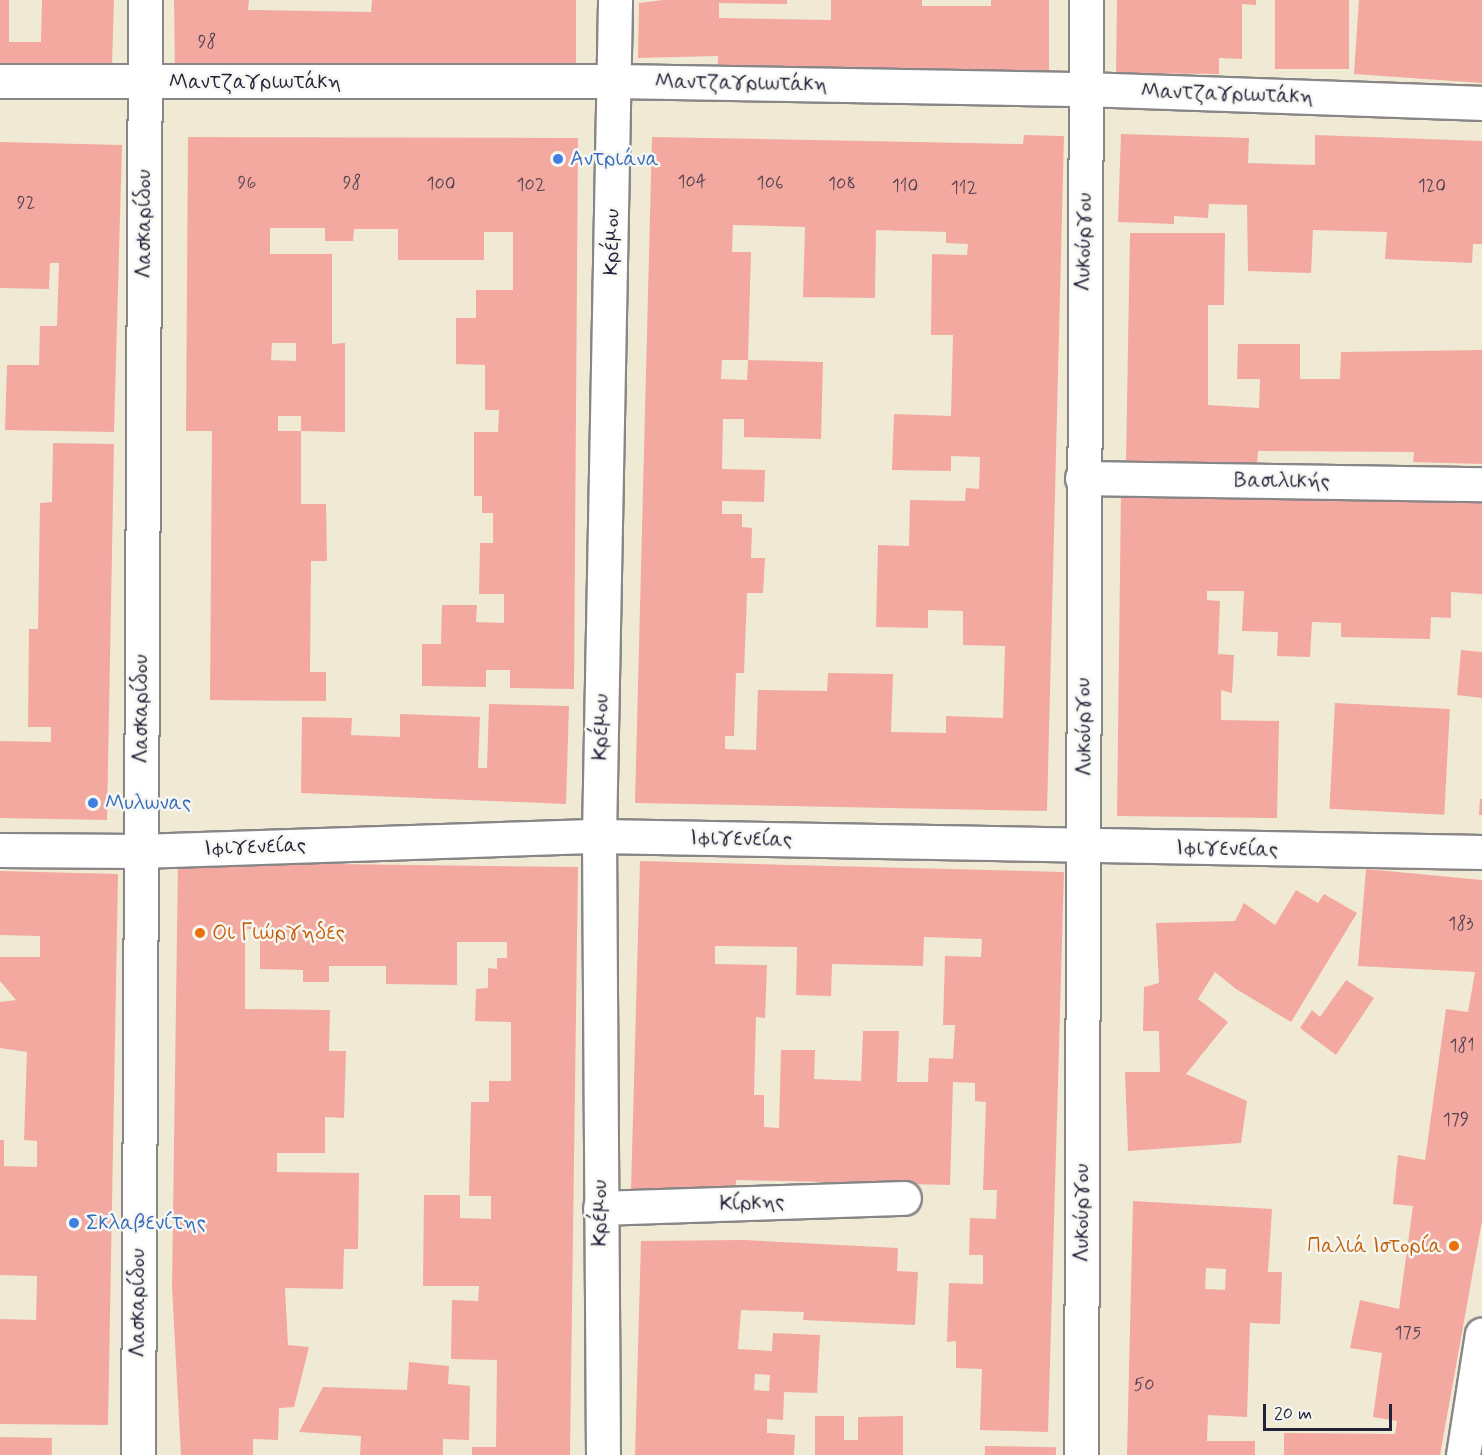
<!DOCTYPE html>
<html>
<head>
<meta charset="utf-8">
<style>
  body { margin:0 }
  #map { position:relative; width:1482px; height:1455px; overflow:hidden; background:#f0ead4; font-family:Mynerve,sans-serif }
  div>[style] { position:absolute }
  [style*='--x'] { left:calc(var(--x)*1px); top:calc(var(--y)*1px); width:calc(var(--w)*1px); rotate:calc(var(--a)*1deg) }
  .building>* { inset:0; background:#f3a9a0; transform-origin:0 0 }
  .roads { filter:drop-shadow(2px 0 #898688) drop-shadow(-2px 0 #898688) drop-shadow(0 2px #898688) drop-shadow(0 -2px #898688) }
  .minor>* { height:33px; margin:-16.5px; padding:0 16.5px; transform-origin:16.5px; border-radius:16.5px; background:#fff }
  .dots>* { width:16px; height:16px; translate:-50% -50%; box-sizing:border-box; border:3px solid #f6f6f2; border-radius:50% }
  span { translate:-50% -50%; white-space:nowrap; text-align:center; line-height:1.15; -webkit-text-stroke:5px #f6f6f2; paint-order:stroke }
  .number-label { font-size:18px; color:#564454 }
  .number-label span { -webkit-text-stroke-width:0 }
  .street-label { font-size:21px; color:#22223b }
  .shop-label { font-size:21px; color:#366cbe }
  .left { translate:0 -50%; text-align:left }
  .food-label { font-size:21px; color:#c56008 }
  .right { translate:-100% -50%; text-align:right }
  .scale { position:absolute; left:1263px; top:1404px; width:129px; height:27px; box-sizing:border-box; border:3px solid #22223b; border-top:0; padding-left:8px; font-size:18px; line-height:21px; white-space:nowrap; color:#22223b; -webkit-text-stroke:4px #f6f6f2; paint-order:stroke }
</style>
</head>
<body>
<div id="map">
  <div class="building">
    <div style="clip-path:polygon(0 0,9px 0,9px 42px,41px 42px,42px 0,114px 0,112px 66px,0 76px)"></div>
    <div style="clip-path:polygon(174px 0,249px 0,248px 10px,371px 12px,372px 0,576px 0,576px 74px,175px 76px)"></div>
    <div style="clip-path:polygon(663px 0,787px 0,787px 4px,719px 3px,719px 18px,831px 20px,831px 0,922px 0,922px 6px,991px 6px,991px 0,1049px 0,1049px 80px,717px 77px,718px 56px,638px 58px,639px 3px)"></div>
    <div style="clip-path:polygon(1117px 0,1256px 0,1256px 5px,1242px 4px,1242px 59px,1219px 58px,1219px 74px,1116px 73px)"></div>
    <div style="left:1275px;top:0;width:74px;height:69px"></div>
    <div style="clip-path:polygon(1359px 0,1482px 0,1482px 83px,1354px 74px)"></div>
    <div style="clip-path:polygon(1121px 134px,1249px 138px,1248px 163px,1315px 165px,1315px 135px,1482px 141px,1482px 244px,1473px 244px,1472px 263px,1385px 259px,1387px 232px,1313px 230px,1311px 273px,1248px 271px,1247px 205px,1209px 204px,1208px 218px,1174px 216px,1174px 224px,1118px 222px)"></div>
    <div style="clip-path:polygon(evenodd,1024px 135px,1064px 136px,1047px 811px,635px 803px,652px 137px,1023px 144px,1024px 135px,733px 225px,805px 227px,803px 297px,875px 298px,876px 230px,946px 232px,946px 243px,968px 244px,967px 255px,932px 254px,931px 335px,953px 335px,951px 416px,894px 414px,892px 470px,951px 471px,951px 456px,980px 457px,979px 489px,966px 488px,965px 501px,910px 500px,909px 546px,878px 545px,876px 627px,928px 628px,928px 610px,963px 611px,963px 645px,1005px 646px,1003px 718px,946px 716px,946px 733px,891px 732px,893px 674px,828px 673px,827px 691px,758px 690px,756px 750px,725px 749px,725px 736px,734px 736px,736px 673px,744px 673px,747px 593px,763px 593px,765px 558px,751px 558px,752px 528px,742px 527px,742px 514px,722px 514px,722px 501px,764px 502px,765px 470px,722px 469px,723px 419px,744px 419px,744px 437px,821px 439px,823px 362px,748px 360px,751px 252px,732px 252px,733px 225px,1024px 135px,722px 360px,748px 360px,747px 380px,721px 379px,722px 360px)"></div>
    <div style="clip-path:polygon(evenodd,188px 137px,578px 138px,574px 689px,510px 688px,510px 670px,486px 670px,486px 687px,422px 686px,422px 644px,441px 644px,442px 605px,477px 605px,476px 622px,504px 623px,504px 594px,479px 594px,480px 543px,493px 543px,493px 513px,482px 513px,482px 496px,474px 496px,474px 432px,498px 432px,499px 410px,485px 410px,485px 365px,456px 364px,456px 318px,476px 318px,476px 290px,513px 290px,513px 232px,484px 232px,484px 260px,398px 260px,398px 229px,354px 229px,353px 241px,325px 241px,325px 228px,270px 228px,270px 254px,332px 254px,332px 344px,345px 343px,345px 432px,301px 431px,301px 416px,278px 416px,278px 431px,301px 431px,301px 504px,326px 504px,327px 561px,311px 561px,310px 672px,326px 672px,326px 701px,210px 700px,212px 431px,186px 431px,188px 137px,272px 343px,296px 343px,296px 361px,271px 360px,272px 343px)"></div>
    <div style="clip-path:polygon(0 142px,122px 145px,114px 432px,5px 430px,7px 365px,39px 365px,40px 326px,57px 326px,59px 263px,50px 263px,49px 289px,0 288px)"></div>
    <div style="clip-path:polygon(1130px 233px,1225px 233px,1224px 305px,1208px 305px,1208px 405px,1259px 408px,1260px 379px,1237px 379px,1238px 344px,1300px 344px,1300px 379px,1340px 379px,1341px 352px,1482px 350px,1482px 464px,1413px 462px,1414px 452px,1258px 451px,1257px 466px,1126px 461px)"></div>
    <div style="clip-path:polygon(53px 443px,114px 444px,107px 820px,0 818px,0 741px,51px 742px,51px 727px,28px 727px,29px 629px,38px 629px,40px 503px,52px 502px)"></div>
    <div style="clip-path:polygon(1121px 491px,1482px 500px,1482px 594px,1451px 592px,1451px 618px,1431px 617px,1430px 639px,1341px 637px,1341px 623px,1312px 622px,1310px 657px,1277px 656px,1278px 632px,1242px 631px,1244px 591px,1207px 591px,1207px 600px,1220px 601px,1218px 654px,1234px 655px,1232px 693px,1221px 690px,1221px 720px,1279px 721px,1277px 818px,1117px 816px)"></div>
    <div style="clip-path:polygon(1461px 650px,1482px 652px,1482px 698px,1457px 695px)"></div>
    <div style="left:1335px;top:703px;width:115px;height:106px;rotate:3deg"></div>
    <div style="clip-path:polygon(489px 704px,569px 706px,566px 804px,301px 793px,302px 717px,352px 718px,351px 735px,400px 737px,400px 714px,480px 717px,478px 768px,487px 768px)"></div>
    <div style="clip-path:polygon(1480px 799px,1482px 799px,1482px 815px,1479px 815px)"></div>
    <div style="clip-path:polygon(evenodd,640px 861px,1064px 872px,1048px 1432px,980px 1430px,982px 1369px,956px 1368px,956px 1341px,947px 1342px,949px 1283px,983px 1284px,983px 1255px,969px 1255px,970px 1218px,996px 1219px,997px 1190px,983px 1190px,986px 1102px,975px 1101px,975px 1083px,953px 1082px,950px 1185px,736px 1180px,735px 1192px,631px 1190px,640px 861px,924px 937px,982px 939px,981px 957px,945px 956px,943px 1025px,955px 1025px,953px 1059px,929px 1058px,928px 1082px,897px 1082px,899px 1031px,863px 1031px,861px 1081px,814px 1079px,815px 1050px,781px 1050px,779px 1128px,764px 1127px,764px 1095px,754px 1095px,756px 1017px,765px 1018px,767px 965px,715px 964px,715px 946px,797px 947px,796px 995px,831px 996px,832px 964px,923px 966px,924px 937px)"></div>
    <div style="clip-path:polygon(178px 862px,578px 867px,570px 1455px,472px 1455px,472px 1447px,496px 1447px,497px 1360px,451px 1359px,452px 1300px,478px 1301px,479px 1286px,423px 1286px,424px 1195px,460px 1195px,460px 1218px,491px 1219px,491px 1196px,469px 1196px,471px 1102px,489px 1102px,489px 1081px,511px 1081px,511px 1022px,475px 1021px,476px 989px,488px 988px,488px 968px,497px 969px,497px 958px,507px 958px,507px 942px,457px 942px,457px 985px,386px 984px,386px 966px,329px 966px,329px 982px,303px 982px,303px 970px,260px 969px,260px 929px,245px 929px,245px 1009px,330px 1010px,329px 1051px,346px 1051px,344px 1118px,325px 1117px,325px 1153px,277px 1153px,277px 1172px,359px 1173px,358px 1249px,344px 1249px,343px 1289px,285px 1288px,288px 1345px,309px 1347px,294px 1407px,279px 1408px,278px 1440px,253px 1439px,253px 1455px,181px 1455px,172px 1287px)"></div>
    <div style="clip-path:polygon(1366px 869px,1482px 880px,1482px 1221px,1440px 1455px,1284px 1455px,1284px 1433px,1395px 1434px,1397px 1421px,1373px 1417px,1382px 1353px,1350px 1348px,1360px 1300px,1399px 1309px,1413px 1206px,1393px 1204px,1398px 1155px,1425px 1160px,1446px 1009px,1468px 1012px,1475px 972px,1358px 966px)"></div>
    <div style="clip-path:polygon(0 871px,118px 874px,108px 1425px,0 1424px,0 1319px,36px 1320px,37px 1276px,0 1275px,0 1140px,4px 1140px,4px 1166px,37px 1167px,37px 1141px,24px 1140px,27px 1052px,0 1048px,0 1002px,16px 1000px,0 981px,0 957px,40px 957px,40px 936px,0 935px)"></div>
    <div style="clip-path:polygon(1296px 890px,1318px 903px,1324px 894px,1357px 913px,1291px 1022px,1236px 989px,1215px 972px,1198px 999px,1228px 1022px,1186px 1074px,1247px 1101px,1241px 1143px,1128px 1151px,1125px 1072px,1160px 1072px,1159px 1031px,1143px 1031px,1144px 987px,1159px 983px,1156px 923px,1235px 921px,1244px 903px,1275px 925px)"></div>
    <div style="clip-path:polygon(1346px 980px,1374px 998px,1336px 1055px,1300px 1028px,1312px 1010px,1320px 1017px)"></div>
    <div style="clip-path:polygon(evenodd,1133px 1201px,1272px 1209px,1268px 1272px,1282px 1272px,1280px 1324px,1250px 1323px,1247px 1417px,1208px 1415px,1207px 1441px,1255px 1441px,1255px 1455px,1127px 1455px,1133px 1201px,1206px 1268px,1226px 1269px,1225px 1290px,1205px 1289px,1206px 1268px)"></div>
    <div style="clip-path:polygon(evenodd,744px 1240px,898px 1248px,897px 1271px,918px 1272px,915px 1325px,803px 1320px,804px 1312px,741px 1310px,738px 1349px,772px 1351px,773px 1333px,820px 1335px,817px 1393px,784px 1392px,783px 1420px,767px 1419px,767px 1433px,795px 1435px,794px 1455px,635px 1455px,641px 1241px,744px 1240px,755px 1374px,770px 1375px,769px 1391px,754px 1390px,755px 1374px)"></div>
    <div style="clip-path:polygon(409px 1362px,449px 1366px,448px 1384px,470px 1386px,469px 1440px,443px 1439px,443px 1455px,360px 1455px,361px 1436px,299px 1432px,323px 1387px,407px 1390px)"></div>
    <div style="clip-path:polygon(815px 1416px,844px 1416px,844px 1440px,858px 1440px,858px 1417px,903px 1416px,903px 1455px,815px 1455px)"></div>
    <div style="left:0;top:1437px;width:52px;height:18px;rotate:1deg"></div>
    <div style="left:985px;top:1446px;width:71px;height:9px;rotate:1deg"></div>
  </div>
  <div class="roads">
    <div class="minor">
      <div style="--x:0;--y:81;--w:615;--a:0"></div>
      <div style="--x:615;--y:81;--w:471;--a:1"></div>
      <div style="--x:1086;--y:89;--w:396;--a:2"></div>
      <div style="--x:1082;--y:478;--w:400;--a:0.9"></div>
      <div style="--x:0;--y:850;--w:139;--a:0.4"></div>
      <div style="--x:139;--y:851;--w:460;--a:-1.9"></div>
      <div style="--x:599;--y:836;--w:883;--a:1.04"></div>
      <div style="--x:600;--y:1208;--w:304;--a:-1.9"></div>
      <div style="--x:138;--y:1455;--w:1455;--a:-89.72"></div>
      <div style="--x:603;--y:1455;--w:619;--a:-90.37"></div>
      <div style="--x:599;--y:836;--w:836;--a:-88.9"></div>
      <div style="--x:1081;--y:1455;--w:1455;--a:-89.8"></div>
      <div style="--x:1463;--y:1455;--w:122;--a:-81.1"></div>
    </div>
  </div>
  <div class="dots">
    <div style="left:558px;top:159px;background:#3f7fe0"></div>
    <div style="left:93px;top:803px;background:#3f7fe0"></div>
    <div style="left:200px;top:933px;background:#e8710a"></div>
    <div style="left:74px;top:1223px;background:#3f7fe0"></div>
    <div style="left:1454px;top:1246px;background:#e8710a"></div>
  </div>
  <div class="number-label">
    <span style="left:207px;top:42px">98</span>
    <span style="left:692px;top:182px">104</span>
    <span style="left:247px;top:183px">96</span>
    <span style="left:352px;top:183px">98</span>
    <span style="left:770px;top:183px">106</span>
    <span style="left:441px;top:184px">100</span>
    <span style="left:842px;top:184px">108</span>
    <span style="left:531px;top:185px">102</span>
    <span style="left:905px;top:186px">110</span>
    <span style="left:1432px;top:186px">120</span>
    <span style="left:964px;top:188px">112</span>
    <span style="left:26px;top:203px">92</span>
    <span style="left:1461px;top:924px">183</span>
    <span style="left:1462px;top:1046px">181</span>
    <span style="left:1456px;top:1120px">179</span>
    <span style="left:1408px;top:1333px">175</span>
    <span style="left:1144px;top:1385px">50</span>
  </div>
  <div class="street-label">
    <span style="left:255px;top:82px">Μαντζαγριωτάκη</span>
    <span style="left:741px;top:83px;rotate:1deg">Μαντζαγριωτάκη</span>
    <span style="left:1227px;top:94px;rotate:2deg">Μαντζαγριωτάκη</span>
    <span style="left:144px;top:224px;rotate:-90deg">Λασκαρίδου</span>
    <span style="left:612px;top:242px;rotate:-89deg">Κρέμου</span>
    <span style="left:1084px;top:242px;rotate:-89deg">Λυκούργου</span>
    <span style="left:1282px;top:481px;rotate:1deg">Βασιλικής</span>
    <span style="left:141px;top:709px;rotate:-90deg">Λασκαρίδου</span>
    <span style="left:601px;top:727px;rotate:-89deg">Κρέμου</span>
    <span style="left:1084px;top:727px;rotate:-91deg">Λυκούργου</span>
    <span style="left:741px;top:839px;rotate:1deg">Ιφιγενείας</span>
    <span style="left:255px;top:847px;rotate:-2deg">Ιφιγενείας</span>
    <span style="left:1227px;top:849px;rotate:1deg">Ιφιγενείας</span>
    <span style="left:752px;top:1203px;rotate:-2deg">Κίρκης</span>
    <span style="left:600px;top:1213px;rotate:-90deg">Κρέμου</span>
    <span style="left:1082px;top:1213px;rotate:-90deg">Λυκούργου</span>
    <span style="left:138px;top:1303px;rotate:-90deg">Λασκαρίδου</span>
  </div>
  <div class="shop-label">
    <span class="left" style="left:570px;top:159px">Αντριάνα</span>
    <span class="left" style="left:105px;top:803px">Μυλωνας</span>
    <span class="left" style="left:86px;top:1223px">Σκλαβενίτης</span>
  </div>
  <div class="food-label">
    <span class="left" style="left:212px;top:933px">Οι Γιώργηδες</span>
    <span class="right" style="left:1442px;top:1246px">Παλιά Ιστορία</span>
  </div>
  <div class="scale">20 m</div>
</div>
</body>
</html>
